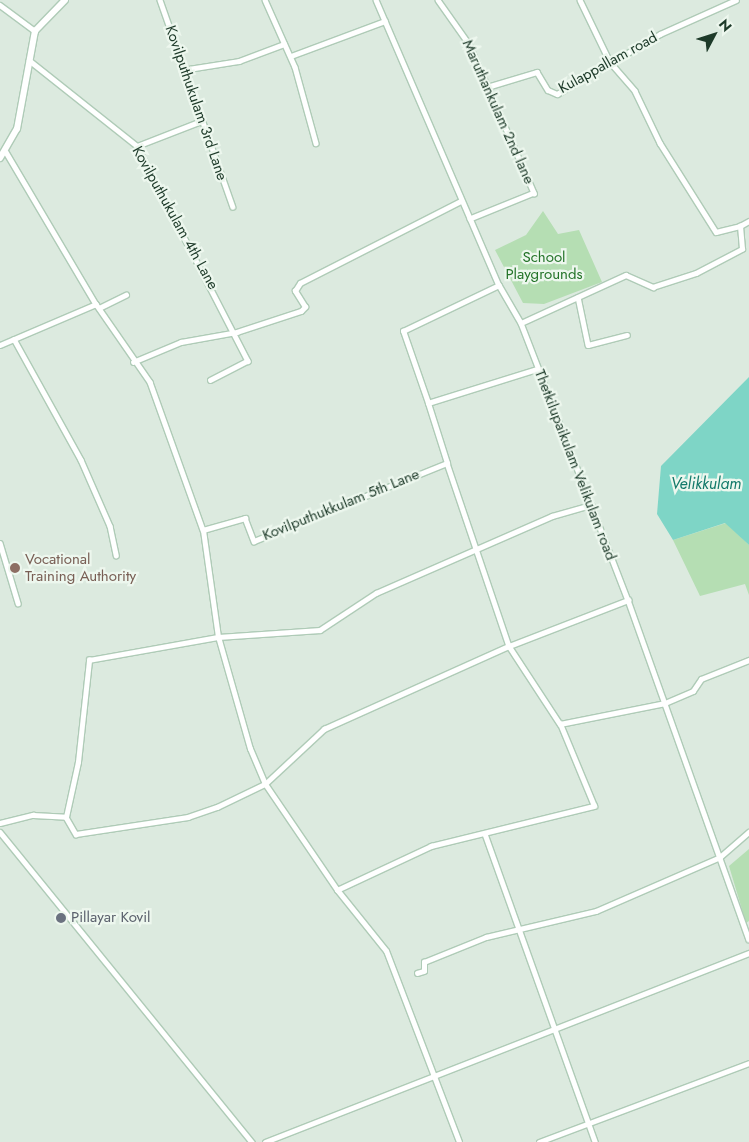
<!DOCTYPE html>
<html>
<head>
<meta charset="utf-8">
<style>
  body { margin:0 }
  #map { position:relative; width:749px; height:1142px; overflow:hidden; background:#dceadf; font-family:Jost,sans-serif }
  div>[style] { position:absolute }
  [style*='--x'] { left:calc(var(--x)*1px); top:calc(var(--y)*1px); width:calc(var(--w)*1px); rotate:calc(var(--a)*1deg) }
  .green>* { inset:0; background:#b5deb3 }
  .water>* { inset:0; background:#7ed5c6 }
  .roads { filter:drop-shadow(1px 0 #afcbb7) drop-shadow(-1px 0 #afcbb7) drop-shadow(0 1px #afcbb7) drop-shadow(0 -1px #afcbb7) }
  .street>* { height:4.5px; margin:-2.25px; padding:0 2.25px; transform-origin:2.25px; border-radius:2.25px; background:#fff }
  .secondary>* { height:6px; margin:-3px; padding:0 3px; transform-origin:3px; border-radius:3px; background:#fff }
  .dots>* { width:14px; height:14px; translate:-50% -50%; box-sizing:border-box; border:2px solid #edf7ee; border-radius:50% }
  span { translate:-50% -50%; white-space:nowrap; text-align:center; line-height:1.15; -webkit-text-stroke:4.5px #edf7ee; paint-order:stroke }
  .street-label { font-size:15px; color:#1d3a29 }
  .park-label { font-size:15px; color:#247429 }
  .education-label { font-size:15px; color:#785e54 }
  .left { translate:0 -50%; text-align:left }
  .worship-label { font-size:15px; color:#5b616d }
  .water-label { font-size:16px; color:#137a6a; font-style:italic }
  .north { position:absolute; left:689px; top:10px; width:50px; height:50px; -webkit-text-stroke:4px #edf7ee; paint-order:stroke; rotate:50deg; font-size:14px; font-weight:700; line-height:20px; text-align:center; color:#1d3a29 }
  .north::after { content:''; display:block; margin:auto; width:18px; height:22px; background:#1d3a29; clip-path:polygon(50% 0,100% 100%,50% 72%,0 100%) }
</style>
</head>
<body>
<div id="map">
  <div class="green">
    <div style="clip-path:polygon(543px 211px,558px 234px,579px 230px,602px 282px,544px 304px,523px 303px,495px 250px,526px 235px)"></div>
    <div style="clip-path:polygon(726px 523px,749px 545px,749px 595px,745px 584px,700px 596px,673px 540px)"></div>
    <div style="clip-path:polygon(749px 849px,749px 921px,746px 923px,729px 866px)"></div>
  </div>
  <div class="water">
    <div style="clip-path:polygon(749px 377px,749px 545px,725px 523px,673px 540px,657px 514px,661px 466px)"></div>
  </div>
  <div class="roads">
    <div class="street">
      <div style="--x:160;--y:0;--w:219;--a:70.6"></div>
      <div style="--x:265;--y:0;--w:73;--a:65.9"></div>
      <div style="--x:295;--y:67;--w:79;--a:74.6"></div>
      <div style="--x:376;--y:0;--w:310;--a:66.7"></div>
      <div style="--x:499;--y:285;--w:44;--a:59.9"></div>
      <div style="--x:521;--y:323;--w:297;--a:68.9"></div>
      <div style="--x:628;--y:600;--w:360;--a:70.4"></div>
      <div style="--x:438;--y:0;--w:54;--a:54.8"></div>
      <div style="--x:469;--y:44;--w:163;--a:66.4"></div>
      <div style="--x:534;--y:193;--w:69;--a:157.9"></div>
      <div style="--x:580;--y:0;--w:69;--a:64.2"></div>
      <div style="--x:610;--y:62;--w:38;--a:49"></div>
      <div style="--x:635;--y:91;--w:58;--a:64.3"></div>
      <div style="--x:660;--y:143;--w:105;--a:57.8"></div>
      <div style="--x:716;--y:232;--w:25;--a:-14"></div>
      <div style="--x:0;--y:5;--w:44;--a:36.6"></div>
      <div style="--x:291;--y:56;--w:100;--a:-20.4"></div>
      <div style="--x:29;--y:60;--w:138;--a:38.5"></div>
      <div style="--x:137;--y:146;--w:242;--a:62.7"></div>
      <div style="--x:248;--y:361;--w:42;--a:152.8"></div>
      <div style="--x:182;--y:70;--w:58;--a:-9"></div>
      <div style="--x:239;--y:61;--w:48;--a:-20.7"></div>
      <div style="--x:487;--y:87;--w:52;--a:-16.7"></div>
      <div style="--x:537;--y:72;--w:21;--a:59"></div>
      <div style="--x:548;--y:90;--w:10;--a:24"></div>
      <div style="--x:557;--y:94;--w:119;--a:-30.2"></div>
      <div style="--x:660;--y:34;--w:83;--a:-24.1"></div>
      <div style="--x:137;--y:146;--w:66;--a:-21.2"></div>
      <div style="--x:6;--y:152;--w:177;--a:59.4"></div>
      <div style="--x:96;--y:304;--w:95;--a:55.3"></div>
      <div style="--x:150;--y:382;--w:157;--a:70.3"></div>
      <div style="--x:203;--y:530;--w:44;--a:-15.9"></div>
      <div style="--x:245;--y:518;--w:25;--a:69"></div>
      <div style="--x:254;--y:541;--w:208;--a:-22"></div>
      <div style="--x:447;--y:463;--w:63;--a:-107.6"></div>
      <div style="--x:428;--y:403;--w:114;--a:-17.3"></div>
      <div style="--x:578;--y:297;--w:49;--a:78.2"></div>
      <div style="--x:588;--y:345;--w:40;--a:-14.4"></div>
      <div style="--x:99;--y:308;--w:30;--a:-26"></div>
      <div style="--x:521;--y:323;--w:115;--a:-24.6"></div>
      <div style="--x:626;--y:275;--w:30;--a:24"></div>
      <div style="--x:653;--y:287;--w:45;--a:-18"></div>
      <div style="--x:696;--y:273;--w:52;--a:-27.6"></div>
      <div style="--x:742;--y:249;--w:23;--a:-95"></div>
      <div style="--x:740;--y:226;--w:10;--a:-29"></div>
      <div style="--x:14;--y:339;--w:138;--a:61"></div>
      <div style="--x:81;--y:460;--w:72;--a:66.3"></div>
      <div style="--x:110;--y:526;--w:30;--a:78"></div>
      <div style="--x:0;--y:345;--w:104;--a:-23.1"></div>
      <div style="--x:133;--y:362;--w:52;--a:-22.6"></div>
      <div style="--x:181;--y:342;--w:57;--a:-10.1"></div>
      <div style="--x:237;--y:332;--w:67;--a:-18.2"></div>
      <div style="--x:301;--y:311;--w:6;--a:-45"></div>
      <div style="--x:305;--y:307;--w:19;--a:-122"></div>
      <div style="--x:295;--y:291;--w:9;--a:-58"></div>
      <div style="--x:300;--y:283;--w:181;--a:-27"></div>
      <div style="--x:428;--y:403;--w:76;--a:-109.1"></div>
      <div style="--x:403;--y:331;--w:106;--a:-25.6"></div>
      <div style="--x:447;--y:463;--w:193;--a:71.3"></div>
      <div style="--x:509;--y:646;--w:93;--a:56.8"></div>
      <div style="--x:560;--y:724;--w:107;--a:-11.3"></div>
      <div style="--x:665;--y:703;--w:30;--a:-23"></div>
      <div style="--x:693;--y:691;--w:14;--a:-56"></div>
      <div style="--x:701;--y:679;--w:52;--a:-21.6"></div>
      <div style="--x:0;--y:543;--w:63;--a:73.3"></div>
      <div style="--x:66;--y:817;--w:20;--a:60"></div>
      <div style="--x:76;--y:834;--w:113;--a:-8.6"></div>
      <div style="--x:188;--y:817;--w:31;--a:-19"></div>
      <div style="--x:217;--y:807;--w:53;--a:-25.6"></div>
      <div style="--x:265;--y:784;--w:81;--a:-43"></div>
      <div style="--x:324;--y:729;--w:203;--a:-24.2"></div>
      <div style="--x:509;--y:646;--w:128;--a:-21.1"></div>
      <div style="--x:0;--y:823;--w:34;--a:-14"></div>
      <div style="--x:33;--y:815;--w:33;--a:3"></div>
      <div style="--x:66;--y:817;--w:56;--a:-77.7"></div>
      <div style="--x:78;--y:762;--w:103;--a:-83.8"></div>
      <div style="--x:89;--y:660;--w:131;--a:-10.1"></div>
      <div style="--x:218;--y:637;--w:108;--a:-98"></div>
      <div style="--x:0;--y:832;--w:400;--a:50.9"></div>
      <div style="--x:485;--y:834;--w:327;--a:70.3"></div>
      <div style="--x:337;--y:890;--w:104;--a:-25.1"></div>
      <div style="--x:431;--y:846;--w:168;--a:-13.8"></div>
      <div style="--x:594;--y:806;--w:89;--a:-112.5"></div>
      <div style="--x:417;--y:973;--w:7;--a:-16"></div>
      <div style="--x:424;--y:971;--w:9;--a:-90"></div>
      <div style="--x:424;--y:962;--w:67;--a:-22"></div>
      <div style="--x:486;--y:937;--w:113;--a:-13.3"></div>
      <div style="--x:596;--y:911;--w:135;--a:-23.5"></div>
      <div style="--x:720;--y:857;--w:38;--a:-41"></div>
      <div style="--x:265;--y:1142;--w:520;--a:-21.33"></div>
      <div style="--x:459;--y:1142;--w:204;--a:-110.9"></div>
      <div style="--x:386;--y:951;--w:78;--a:-128.8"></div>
      <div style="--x:337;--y:890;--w:128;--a:-124.2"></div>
      <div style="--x:265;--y:784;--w:38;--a:-113"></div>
      <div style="--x:250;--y:749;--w:116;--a:-105.9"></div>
      <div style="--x:218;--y:637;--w:102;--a:-3.9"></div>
      <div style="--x:320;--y:630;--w:67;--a:-33.5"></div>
      <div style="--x:376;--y:593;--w:192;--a:-23.6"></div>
      <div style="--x:552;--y:516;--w:41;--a:-15.8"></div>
      <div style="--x:539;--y:1142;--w:224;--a:-20.6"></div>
    </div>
    <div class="secondary">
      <div style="--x:0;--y:158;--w:34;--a:-60"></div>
      <div style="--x:17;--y:129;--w:100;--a:-79.6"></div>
      <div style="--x:35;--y:31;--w:43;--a:-45.9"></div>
    </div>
  </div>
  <div class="dots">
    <div style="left:15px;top:568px;background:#8d6e63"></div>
    <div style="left:61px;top:918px;background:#6b7280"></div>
  </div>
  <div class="street-label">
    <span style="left:608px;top:63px;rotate:-29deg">Kulappallam road</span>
    <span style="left:196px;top:103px;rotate:71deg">Kovilputhukulam 3rd Lane</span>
    <span style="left:498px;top:112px;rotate:66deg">Maruthankulam 2nd lane</span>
    <span style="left:175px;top:218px;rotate:61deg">Kovilputhukulam 4th Lane</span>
    <span style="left:575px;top:465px;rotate:69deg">Thetkilupaikulam Velikulam road</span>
    <span style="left:341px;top:505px;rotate:-22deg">Kovilputhukkulam 5th Lane</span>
  </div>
  <div class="park-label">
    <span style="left:544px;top:266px">School<br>Playgrounds</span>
  </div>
  <div class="education-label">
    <span class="left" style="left:25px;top:568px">Vocational<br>Training Authority</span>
  </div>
  <div class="worship-label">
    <span class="left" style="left:71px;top:918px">Pillayar Kovil</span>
  </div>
  <div class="water-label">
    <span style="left:706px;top:484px">Velikkulam</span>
  </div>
  <div class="north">N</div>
</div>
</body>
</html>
